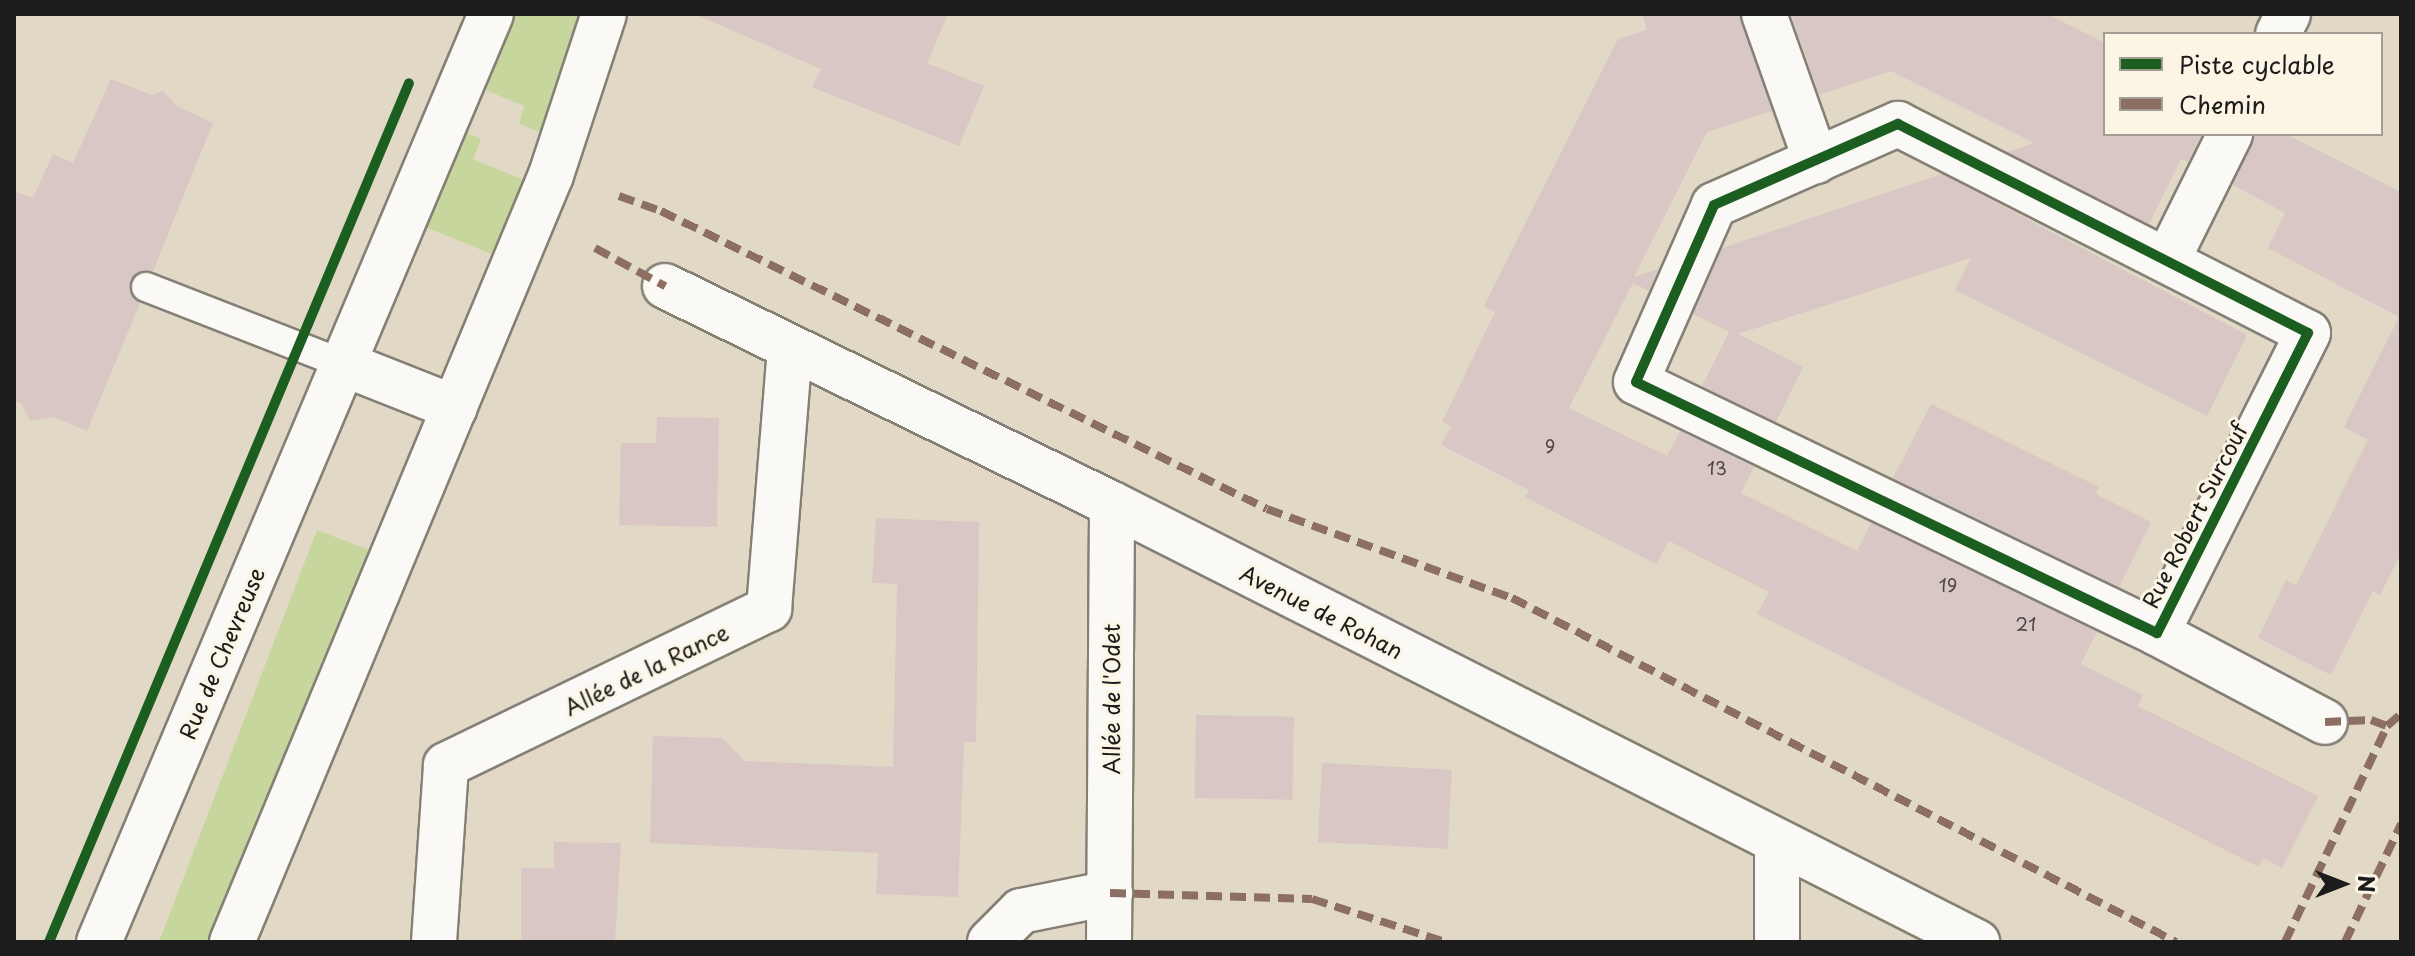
<!DOCTYPE html>
<html>
<head>
<meta charset="utf-8">
<style>
  body { margin:0 }
  #map { position:relative; width:2415px; height:956px; overflow:hidden; background:#e1d9c5; font-family:"Playpen Sans",sans-serif }
  div>[style] { position:absolute }
  [style*='--x'] { left:calc(var(--x)*1px); top:calc(var(--y)*1px); width:calc(var(--w)*1px); rotate:calc(var(--a)*1deg) }
  .green>* { inset:0; background:#c7d69c; transform-origin:0 0 }
  .building>* { inset:0; background:#d9c7c5; transform-origin:0 0 }
  .roads { filter:drop-shadow(2px 0 #858076) drop-shadow(-2px 0 #858076) drop-shadow(0 2px #858076) drop-shadow(0 -2px #858076) }
  .service>* { height:28px; margin:-14px; padding:0 14px; transform-origin:14px; border-radius:14px; background:#faf9f6 }
  .minor>* { height:44px; margin:-22px; padding:0 22px; transform-origin:22px; border-radius:22px; background:#faf9f6 }
  .tertiary>* { height:44px; margin:-22px; padding:0 22px; transform-origin:22px; border-radius:22px; background:#faf9f6 }
  .quiet>* { height:8px; margin-top:-4px; transform-origin:0; background:repeating-linear-gradient(90deg,#8d6e63 0 16px,transparent 0 24px) }
  .cycleway>* { height:10px; margin:-5px; padding:0 5px; transform-origin:5px; border-radius:5px; background:#1b5e20 }
  span { translate:-50% -50%; white-space:nowrap; text-align:center; line-height:1.15; -webkit-text-stroke:6px #fcf5e5; paint-order:stroke }
  .number-label { font-size:18px; color:#4b4746 }
  .number-label span { -webkit-text-stroke-width:0 }
  .street-label { font-size:22px; color:#1c1c1c }
  .frame { position:absolute; inset:0; border:16px solid #1c1c1c; pointer-events:none }
  .legend { position:absolute; left:2103px; top:32px; width:280px; height:104px; box-sizing:border-box; background:#fcf5e5; border:2px solid #a29e95; margin:0; padding:10px 14px; list-style:none; font-size:24px; color:#1c1c1c }
  .legend li { display:flex; align-items:center; gap:16px; height:40px }
  .legend b { width:40px; border:2px solid #a29e95 }
  .north { position:absolute; left:2303px; top:844px; width:80px; height:80px; -webkit-text-stroke:6px #fcf5e5; paint-order:stroke; rotate:90deg; font-size:22px; font-weight:700; line-height:32px; text-align:center; color:#1c1c1c }
  .north::after { content:''; display:block; margin:auto; width:28px; height:36px; background:#1c1c1c; clip-path:polygon(50% 0,100% 100%,50% 72%,0 100%) }
</style>
</head>
<body>
<div id="map">
  <div class="green">
    <div style="clip-path:polygon(506px 14px,581px 14px,542px 133px,519px 124px,524px 106px,476px 86px)"></div>
    <div style="clip-path:polygon(459px 130px,481px 139px,473px 159px,526px 181px,494px 255px,423px 226px)"></div>
    <div style="left:317px;top:530px;width:58px;height:445px;rotate:21deg"></div>
  </div>
  <div class="building">
    <div style="clip-path:polygon(694px 14px,948px 14px,927px 63px,984px 86px,959px 146px,812px 87px,821px 69px)"></div>
    <div style="clip-path:polygon(1642px 14px,1740px 14px,1772px 111px,1707px 132px,1634px 277px,1658px 269px,1649px 291px,1633px 283px,1569px 408px,1667px 456px,1680px 431px,1754px 467px,1741px 493px,1857px 551px,1871px 523px,2097px 632px,2081px 664px,2143px 695px,2138px 706px,2318px 796px,2282px 868px,2263px 858px,2259px 867px,1757px 614px,1769px 592px,1669px 541px,1656px 564px,1525px 497px,1529px 490px,1441px 445px,1451px 426px,1442px 422px,1495px 312px,1484px 306px,1618px 39px,1647px 30px)"></div>
    <div style="clip-path:polygon(1791px 14px,2047px 14px,2105px 43px,2105px 134px,2202px 134px,2188px 162px,2181px 159px,2149px 224px,2007px 152px,2034px 143px,1891px 71px,1819px 95px)"></div>
    <div style="clip-path:polygon(111px 79px,152px 95px,163px 91px,177px 106px,213px 123px,153px 271px,143px 270px,131px 280px,129px 290px,140px 303px,87px 431px,54px 417px,30px 421px,21px 403px,14px 401px,14px 191px,33px 198px,53px 154px,73px 163px)"></div>
    <div style="clip-path:polygon(2255px 134px,2286px 134px,2401px 192px,2401px 553px,2380px 595px,2373px 591px,2331px 675px,2258px 638px,2286px 580px,2296px 585px,2368px 440px,2344px 427px,2399px 317px,2268px 248px,2285px 213px,2233px 185px)"></div>
    <div style="clip-path:polygon(1942px 174px,2247px 335px,2207px 416px,1955px 290px,1971px 258px,1738px 334px,1803px 367px,1776px 422px,1702px 386px,1729px 332px,1693px 314px,1722px 248px)"></div>
    <div style="clip-path:polygon(1931px 404px,2099px 487px,2096px 494px,2151px 522px,2119px 587px,1893px 478px)"></div>
    <div style="clip-path:polygon(657px 417px,719px 418px,717px 527px,619px 525px,621px 443px,656px 443px)"></div>
    <div style="clip-path:polygon(876px 518px,979px 522px,976px 742px,964px 742px,958px 897px,876px 894px,878px 853px,650px 843px,653px 736px,722px 738px,745px 761px,893px 767px,897px 584px,872px 583px)"></div>
    <div style="left:1196px;top:715px;width:98px;height:83px;rotate:1deg"></div>
    <div style="left:1322px;top:763px;width:130px;height:79px;rotate:3deg"></div>
    <div style="clip-path:polygon(554px 842px,621px 843px,615px 942px,521px 942px,521px 868px,554px 868px)"></div>
  </div>
  <div class="roads">
    <div class="service">
      <div style="--x:146;--y:287;--w:212;--a:21.3"></div>
    </div>
    <div class="minor">
      <div style="--x:1764;--y:14;--w:156;--a:70.5"></div>
      <div style="--x:2278;--y:34;--w:22;--a:-63"></div>
      <div style="--x:1898;--y:124;--w:460;--a:27"></div>
      <div style="--x:2308;--y:333;--w:336;--a:116.7"></div>
      <div style="--x:2157;--y:633;--w:578;--a:-154.28"></div>
      <div style="--x:1636;--y:382;--w:193;--a:-66.2"></div>
      <div style="--x:1714;--y:205;--w:201;--a:-23.8"></div>
      <div style="--x:2168;--y:259;--w:140;--a:-63.6"></div>
      <div style="--x:665;--y:286;--w:497;--a:26"></div>
      <div style="--x:1112;--y:504;--w:970;--a:26.86"></div>
      <div style="--x:2157;--y:633;--w:190;--a:27.9"></div>
      <div style="--x:434;--y:942;--w:177;--a:-86.1"></div>
      <div style="--x:446;--y:765;--w:359;--a:-25.8"></div>
      <div style="--x:769;--y:609;--w:261;--a:-85.4"></div>
      <div style="--x:990;--y:942;--w:44;--a:-45"></div>
      <div style="--x:1021;--y:911;--w:91;--a:-11.4"></div>
      <div style="--x:1109;--y:942;--w:438;--a:-89.6"></div>
      <div style="--x:1777;--y:942;--w:98;--a:-90"></div>
    </div>
    <div class="tertiary">
      <div style="--x:344;--y:364;--w:119;--a:21.6"></div>
      <div style="--x:99;--y:942;--w:1007;--a:-67.1"></div>
      <div style="--x:232;--y:942;--w:831;--a:-67.42"></div>
      <div style="--x:551;--y:175;--w:169;--a:-71.8"></div>
    </div>
  </div>
  <div class="quiet">
    <div style="--x:619;--y:196;--w:45;--a:19.7"></div>
    <div style="--x:661;--y:211;--w:675;--a:26.19"></div>
    <div style="--x:1267;--y:509;--w:261;--a:20"></div>
    <div style="--x:1512;--y:598;--w:748;--a:27.39"></div>
    <div style="--x:595;--y:248;--w:80;--a:28.5"></div>
    <div style="--x:2325;--y:722;--w:46;--a:-2.5"></div>
    <div style="--x:2371;--y:720;--w:17;--a:21"></div>
    <div style="--x:1110;--y:893;--w:202;--a:1.7"></div>
    <div style="--x:1312;--y:899;--w:140;--a:17.9"></div>
    <div style="--x:2285;--y:942;--w:239;--a:-64.7"></div>
    <div style="--x:2387;--y:726;--w:18;--a:-41"></div>
    <div style="--x:2345;--y:942;--w:131;--a:-64.6"></div>
  </div>
  <div class="cycleway">
    <div style="--x:1898;--y:124;--w:460;--a:27"></div>
    <div style="--x:2308;--y:333;--w:336;--a:116.7"></div>
    <div style="--x:2157;--y:633;--w:578;--a:-154.28"></div>
    <div style="--x:1636;--y:382;--w:193;--a:-66.2"></div>
    <div style="--x:1714;--y:205;--w:201;--a:-23.8"></div>
    <div style="--x:49;--y:942;--w:931;--a:-67.26"></div>
  </div>
  <div class="number-label">
    <span style="left:1550px;top:446px">9</span>
    <span style="left:1717px;top:468px">13</span>
    <span style="left:1948px;top:585px">19</span>
    <span style="left:2026px;top:624px">21</span>
  </div>
  <div class="street-label">
    <span style="left:2194px;top:515px;rotate:-63deg">Rue Robert Surcouf</span>
    <span style="left:1322px;top:611px;rotate:27deg">Avenue de Rohan</span>
    <span style="left:221px;top:653px;rotate:-67deg">Rue de Chevreuse</span>
    <span style="left:646px;top:669px;rotate:-26deg">Allée de la Rance</span>
    <span style="left:1111px;top:699px;rotate:-90deg">Allée de l'Odet</span>
  </div>
  <div class="frame"></div>
  <ul class="legend">
  <li><b style="height:10px;background:#1b5e20"></b>Piste cyclable</li>
  <li><b style="height:10px;background:#8d6e63"></b>Chemin</li>
  </ul>
  <div class="north">N</div>
</div>
</body>
</html>
